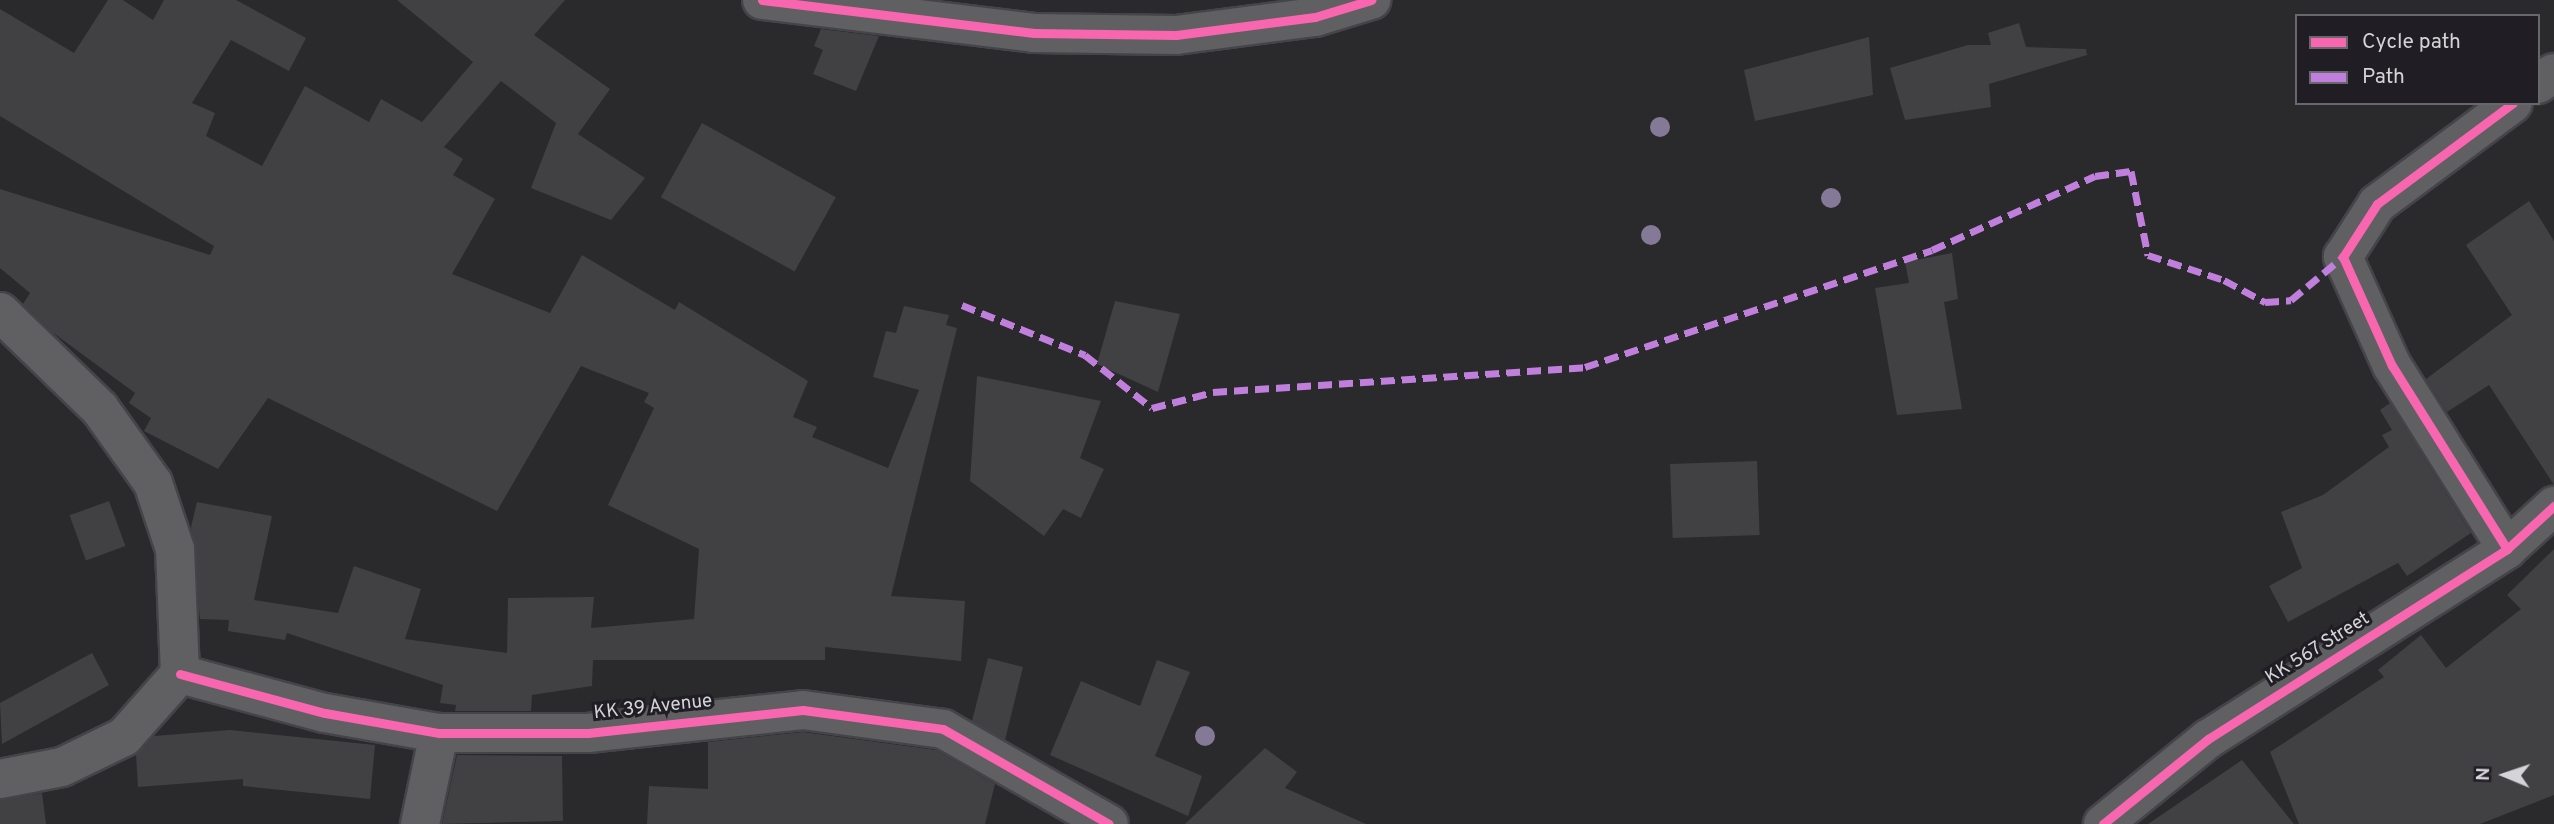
<!DOCTYPE html>
<html>
<head>
<meta charset="utf-8">
<style>
  body { margin:0 }
  #map { position:relative; width:2554px; height:824px; overflow:hidden; background:#2a292c; font-family:Overpass,sans-serif }
  div>[style] { position:absolute }
  [style*='--x'] { left:calc(var(--x)*1px); top:calc(var(--y)*1px); width:calc(var(--w)*1px); rotate:calc(var(--a)*1deg) }
  .building>* { inset:0; background:#414043; transform-origin:0 0 }
  .roads { filter:drop-shadow(2px 0 #454448) drop-shadow(-2px 0 #454448) drop-shadow(0 2px #454448) drop-shadow(0 -2px #454448) }
  .minor>* { height:38px; margin:-19px; padding:0 19px; transform-origin:19px; border-radius:19px; background:#605f62 }
  .quiet>* { height:7px; margin-top:-3.5px; transform-origin:0; background:repeating-linear-gradient(90deg,#c07fdc 0 14px,transparent 0 21px) }
  .cycleway>* { height:9px; margin:-4.5px; padding:0 4.5px; transform-origin:4.5px; border-radius:4.5px; background:#f766af }
  .trees>* { width:20px; height:20px; margin:-10px; border-radius:50%; background:#847a97 }
  span { translate:-50% -50%; white-space:nowrap; text-align:center; line-height:1.15; -webkit-text-stroke:6px #201e24; paint-order:stroke }
  .street-label { font-size:19px; color:#d5d4d8 }
  .legend { position:absolute; left:2295px; top:14px; width:245px; height:91px; box-sizing:border-box; background:#201e24; border:2px solid #68676c; margin:0; padding:9px 12px; list-style:none; font-size:21px; color:#d5d4d8 }
  .legend li { display:flex; align-items:center; gap:14px; height:35px }
  .legend b { width:35px; border:2px solid #68676c }
  .north { position:absolute; left:2470px; top:740px; width:70px; height:70px; -webkit-text-stroke:5px #201e24; paint-order:stroke; rotate:272deg; font-size:19px; font-weight:700; line-height:28px; text-align:center; color:#d5d4d8 }
  .north::after { content:''; display:block; margin:auto; width:24px; height:32px; background:#d5d4d8; clip-path:polygon(50% 0,100% 100%,50% 72%,0 100%) }
</style>
</head>
<body>
<div id="map">
  <div class="building">
    <div style="clip-path:polygon(108px 0,123px 0,153px 20px,164px 0,236px 0,306px 38px,289px 71px,231px 40px,192px 103px,215px 113px,206px 136px,262px 166px,305px 86px,369px 122px,381px 99px,422px 122px,473px 62px,397px 0,565px 0,534px 35px,610px 89px,578px 134px,645px 178px,611px 220px,531px 188px,556px 123px,501px 81px,444px 147px,463px 159px,453px 175px,495px 199px,452px 274px,550px 313px,582px 255px,675px 310px,679px 302px,808px 381px,793px 417px,817px 427px,812px 437px,888px 468px,919px 390px,873px 377px,886px 331px,896px 333px,904px 306px,949px 315px,946px 325px,957px 328px,891px 596px,965px 601px,961px 661px,825px 647px,825px 660px,593px 660px,592px 686px,532px 695px,531px 711px,455px 711px,456px 705px,440px 703px,443px 685px,287px 633px,285px 640px,228px 631px,229px 620px,200px 619px,191px 527px,197px 502px,272px 516px,254px 600px,338px 613px,354px 566px,421px 589px,405px 639px,507px 653px,508px 598px,594px 597px,591px 628px,694px 619px,699px 549px,608px 505px,654px 408px,644px 402px,649px 393px,581px 366px,497px 511px,268px 398px,218px 469px,144px 431px,151px 418px,129px 403px,135px 393px,52px 332px,23px 304px,30px 293px,0 268px,0 189px,210px 255px,214px 246px,0 116px,0 9px,74px 53px)"></div>
    <div style="clip-path:polygon(2019px 23px,2026px 47px,2086px 49px,2087px 55px,1989px 84px,1991px 107px,1905px 120px,1890px 68px,1968px 45px,1991px 45px,1988px 33px)"></div>
    <div style="clip-path:polygon(821px 29px,879px 36px,856px 91px,813px 74px,823px 50px,814px 46px)"></div>
    <div style="clip-path:polygon(1869px 37px,1873px 95px,1755px 121px,1744px 70px)"></div>
    <div style="left:702px;top:123px;width:153px;height:85px;rotate:29deg"></div>
    <div style="clip-path:polygon(2529px 201px,2554px 241px,2554px 485px,2489px 385px,2447px 412px,2426px 379px,2512px 315px,2466px 245px)"></div>
    <div style="clip-path:polygon(1952px 253px,1958px 299px,1944px 302px,1962px 409px,1897px 415px,1875px 288px,1909px 283px,1905px 262px)"></div>
    <div style="clip-path:polygon(1115px 301px,1180px 314px,1158px 392px,1097px 364px)"></div>
    <div style="clip-path:polygon(977px 376px,1101px 401px,1080px 458px,1104px 469px,1081px 518px,1063px 509px,1044px 536px,970px 481px)"></div>
    <div style="clip-path:polygon(2390px 403px,2471px 533px,2407px 576px,2398px 563px,2288px 622px,2269px 586px,2302px 568px,2281px 512px,2323px 495px,2389px 447px,2382px 435px,2392px 430px,2380px 410px)"></div>
    <div style="left:1757px;top:461px;width:74px;height:87px;rotate:88deg"></div>
    <div style="left:109px;top:501px;width:48px;height:42px;rotate:70deg"></div>
    <div style="clip-path:polygon(2554px 549px,2554px 795px,2480px 824px,2299px 824px,2270px 752px,2384px 677px,2378px 670px,2421px 635px,2446px 668px,2521px 609px,2507px 595px)"></div>
    <div style="clip-path:polygon(92px 653px,109px 685px,2px 744px,0 703px)"></div>
    <div style="clip-path:polygon(988px 658px,1023px 667px,1005px 740px,972px 721px)"></div>
    <div style="clip-path:polygon(1157px 660px,1190px 672px,1155px 756px,1202px 776px,1188px 816px,1050px 755px,1081px 681px,1140px 706px)"></div>
    <div style="clip-path:polygon(230px 730px,375px 745px,370px 799px,243px 786px,243px 779px,138px 787px,136px 755px,154px 736px)"></div>
    <div style="clip-path:polygon(803px 732px,936px 750px,995px 784px,985px 824px,647px 824px,649px 786px,708px 789px,708px 742px)"></div>
    <div style="clip-path:polygon(1265px 748px,1297px 772px,1285px 788px,1366px 824px,1185px 824px)"></div>
    <div style="clip-path:polygon(457px 755px,562px 756px,563px 821px,442px 824px)"></div>
    <div style="clip-path:polygon(2242px 760px,2294px 824px,2148px 824px)"></div>
    <div style="clip-path:polygon(42px 793px,46px 824px,0 824px,0 800px)"></div>
  </div>
  <div class="roads">
    <div class="minor">
      <div style="--x:762;--y:0;--w:274;--a:6.9"></div>
      <div style="--x:1034;--y:33;--w:142;--a:0.8"></div>
      <div style="--x:1176;--y:35;--w:140;--a:-7.4"></div>
      <div style="--x:1315;--y:17;--w:59;--a:-16.9"></div>
      <div style="--x:2538;--y:84;--w:19;--a:-35"></div>
      <div style="--x:0;--y:312;--w:139;--a:44.1"></div>
      <div style="--x:100;--y:409;--w:91;--a:54.4"></div>
      <div style="--x:153;--y:483;--w:70;--a:71.6"></div>
      <div style="--x:175;--y:549;--w:125;--a:87.7"></div>
      <div style="--x:2507;--y:549;--w:216;--a:-122.1"></div>
      <div style="--x:2392;--y:366;--w:120;--a:-114.2"></div>
      <div style="--x:2343;--y:257;--w:63;--a:-57.3"></div>
      <div style="--x:2377;--y:204;--w:169;--a:-36.6"></div>
      <div style="--x:180;--y:674;--w:150;--a:15.1"></div>
      <div style="--x:325;--y:713;--w:116;--a:10"></div>
      <div style="--x:439;--y:733;--w:149;--a:0"></div>
      <div style="--x:588;--y:733;--w:216;--a:-6.1"></div>
      <div style="--x:803;--y:710;--w:141;--a:7.7"></div>
      <div style="--x:943;--y:729;--w:191;--a:29.8"></div>
      <div style="--x:0;--y:779;--w:63;--a:-11"></div>
      <div style="--x:62;--y:767;--w:69;--a:-25.8"></div>
      <div style="--x:124;--y:737;--w:84;--a:-48.4"></div>
      <div style="--x:420;--y:824;--w:93;--a:-78.2"></div>
      <div style="--x:2103;--y:824;--w:135;--a:-39"></div>
      <div style="--x:2208;--y:739;--w:354;--a:-32.4"></div>
      <div style="--x:2507;--y:549;--w:64;--a:-42.5"></div>
    </div>
  </div>
  <div class="quiet">
    <div style="--x:962;--y:305;--w:133;--a:22.1"></div>
    <div style="--x:1085;--y:355;--w:85;--a:38.3"></div>
    <div style="--x:1152;--y:408;--w:63;--a:-14.7"></div>
    <div style="--x:1213;--y:392;--w:373;--a:-3.8"></div>
    <div style="--x:1585;--y:367;--w:366;--a:-18.6"></div>
    <div style="--x:1932;--y:250;--w:179;--a:-24.4"></div>
    <div style="--x:2095;--y:176;--w:36;--a:-8"></div>
    <div style="--x:2131;--y:171;--w:86;--a:78.6"></div>
    <div style="--x:2148;--y:255;--w:80;--a:18.2"></div>
    <div style="--x:2224;--y:280;--w:47;--a:28.2"></div>
    <div style="--x:2265;--y:302;--w:26;--a:-4"></div>
    <div style="--x:2291;--y:300;--w:67;--a:-39.6"></div>
  </div>
  <div class="cycleway">
    <div style="--x:762;--y:0;--w:274;--a:6.9"></div>
    <div style="--x:1034;--y:33;--w:142;--a:0.8"></div>
    <div style="--x:1176;--y:35;--w:140;--a:-7.4"></div>
    <div style="--x:1315;--y:17;--w:59;--a:-16.9"></div>
    <div style="--x:2507;--y:549;--w:216;--a:-122.1"></div>
    <div style="--x:2392;--y:366;--w:120;--a:-114.2"></div>
    <div style="--x:2343;--y:257;--w:63;--a:-57.3"></div>
    <div style="--x:2377;--y:204;--w:169;--a:-36.6"></div>
    <div style="--x:180;--y:674;--w:150;--a:15.1"></div>
    <div style="--x:325;--y:713;--w:116;--a:10"></div>
    <div style="--x:439;--y:733;--w:149;--a:0"></div>
    <div style="--x:588;--y:733;--w:216;--a:-6.1"></div>
    <div style="--x:803;--y:710;--w:141;--a:7.7"></div>
    <div style="--x:943;--y:729;--w:191;--a:29.8"></div>
    <div style="--x:2103;--y:824;--w:135;--a:-39"></div>
    <div style="--x:2208;--y:739;--w:354;--a:-32.4"></div>
    <div style="--x:2507;--y:549;--w:64;--a:-42.5"></div>
  </div>
  <div class="trees">
    <div style="left:1660px;top:127px"></div>
    <div style="left:1831px;top:198px"></div>
    <div style="left:1651px;top:235px"></div>
    <div style="left:1205px;top:736px"></div>
  </div>
  <div class="street-label">
    <span style="left:2318px;top:649px;rotate:-32deg">KK 567 Street</span>
    <span style="left:653px;top:708px;rotate:-6deg">KK 39 Avenue</span>
  </div>
  <ul class="legend">
  <li><b style="height:9px;background:#f766af"></b>Cycle path</li>
  <li><b style="height:9px;background:#c07fdc"></b>Path</li>
  </ul>
  <div class="north">N</div>
</div>
</body>
</html>
